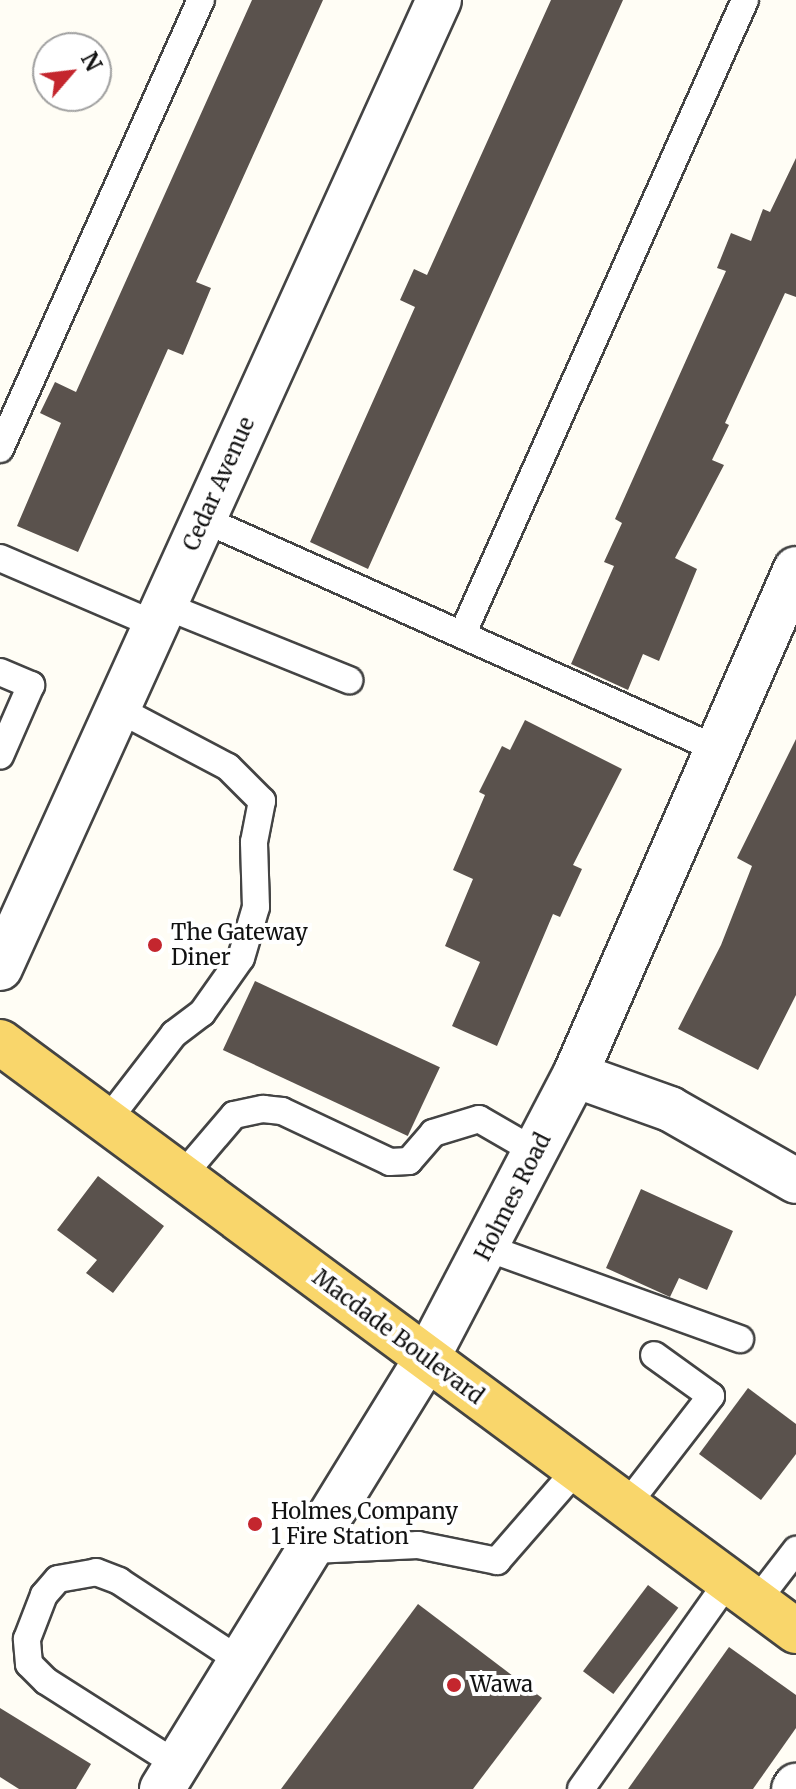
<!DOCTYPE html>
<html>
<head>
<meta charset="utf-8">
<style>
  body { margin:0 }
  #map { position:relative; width:796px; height:1789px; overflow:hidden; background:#fffdf5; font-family:Merriweather,serif }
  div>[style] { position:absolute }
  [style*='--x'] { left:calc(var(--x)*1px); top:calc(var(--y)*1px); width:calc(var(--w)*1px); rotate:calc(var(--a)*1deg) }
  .building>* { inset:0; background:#5a524d; transform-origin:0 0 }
  .roads { filter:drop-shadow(2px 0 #444) drop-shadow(-2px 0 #444) drop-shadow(0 2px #444) drop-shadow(0 -2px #444) }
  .service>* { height:26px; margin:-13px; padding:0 13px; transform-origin:13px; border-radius:13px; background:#fff }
  .minor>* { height:44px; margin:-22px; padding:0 22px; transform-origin:22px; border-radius:22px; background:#fff }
  .tertiary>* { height:44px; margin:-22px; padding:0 22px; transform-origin:22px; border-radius:22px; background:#fff }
  .primary>* { height:44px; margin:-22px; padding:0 22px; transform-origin:22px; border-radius:22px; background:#f9d66b }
  .dots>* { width:22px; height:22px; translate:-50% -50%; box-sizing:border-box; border:4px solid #fff; border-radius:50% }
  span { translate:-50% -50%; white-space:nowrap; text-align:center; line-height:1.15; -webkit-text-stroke:8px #fff; paint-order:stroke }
  .street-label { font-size:22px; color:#111 }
  .poi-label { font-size:22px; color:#111 }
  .left { translate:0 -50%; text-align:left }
  .north { position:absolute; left:32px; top:32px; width:80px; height:80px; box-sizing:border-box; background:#fff; border:2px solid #a0a0a0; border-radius:50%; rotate:62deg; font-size:22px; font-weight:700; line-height:32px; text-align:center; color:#111 }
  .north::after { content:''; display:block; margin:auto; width:28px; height:36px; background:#c4262e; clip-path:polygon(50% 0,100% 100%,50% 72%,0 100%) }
</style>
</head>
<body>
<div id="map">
  <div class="building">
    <div style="clip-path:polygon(252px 0,323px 0,196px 282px,211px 288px,183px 355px,168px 349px,78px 552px,17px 526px,61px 423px,40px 413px,55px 382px,76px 392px)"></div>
    <div style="clip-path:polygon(551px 0,623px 0,368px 569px,310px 542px,415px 307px,400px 300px,414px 269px,427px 275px)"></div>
    <div style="clip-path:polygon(796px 158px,796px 297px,785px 293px,725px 423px,729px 425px,712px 460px,724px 465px,675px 558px,697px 569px,659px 661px,643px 654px,628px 690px,571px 664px,614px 566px,604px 562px,622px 523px,615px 519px,726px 271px,717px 268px,731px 233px,751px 241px,763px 209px,770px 212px)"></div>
    <div style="clip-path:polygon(525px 720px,622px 769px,573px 865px,582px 869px,560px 917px,553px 914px,497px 1046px,452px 1026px,480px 962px,445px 946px,473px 879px,453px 870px,485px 795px,479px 792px,502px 746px,510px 750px)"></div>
    <div style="clip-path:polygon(796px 739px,796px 995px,758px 1070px,678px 1029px,721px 945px,752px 866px,737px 858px)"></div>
    <div style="left:255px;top:981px;width:204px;height:76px;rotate:25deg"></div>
    <div style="clip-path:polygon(98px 1176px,164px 1226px,113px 1293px,86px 1273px,97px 1260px,57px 1230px)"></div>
    <div style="clip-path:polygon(641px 1189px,733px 1231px,707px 1290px,679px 1278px,670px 1297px,606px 1268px)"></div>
    <div style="clip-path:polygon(748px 1388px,796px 1424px,796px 1454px,761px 1500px,699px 1454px)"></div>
    <div style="left:648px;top:1585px;width:38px;height:108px;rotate:37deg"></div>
    <div style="clip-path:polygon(418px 1604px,542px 1698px,473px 1789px,281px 1789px)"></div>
    <div style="clip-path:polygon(729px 1647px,796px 1695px,796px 1728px,753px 1789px,628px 1789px)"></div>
    <div style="clip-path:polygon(0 1708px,91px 1764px,76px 1789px,19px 1789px,0 1777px)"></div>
  </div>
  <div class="roads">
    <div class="service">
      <div style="--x:0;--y:449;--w:492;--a:-65.9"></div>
      <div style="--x:203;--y:519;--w:563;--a:24.11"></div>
      <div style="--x:0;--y:558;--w:168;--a:23.2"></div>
      <div style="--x:163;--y:605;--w:201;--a:22"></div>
      <div style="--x:462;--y:635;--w:695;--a:-65.98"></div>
      <div style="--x:0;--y:672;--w:34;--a:23"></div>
      <div style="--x:31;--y:685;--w:77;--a:113.6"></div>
      <div style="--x:107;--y:1121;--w:110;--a:-52.4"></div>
      <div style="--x:174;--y:1034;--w:35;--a:-37"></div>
      <div style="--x:202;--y:1013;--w:67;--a:-54.7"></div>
      <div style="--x:241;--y:958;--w:53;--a:-73.6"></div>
      <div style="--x:256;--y:907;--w:65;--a:-91.8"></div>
      <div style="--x:254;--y:842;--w:42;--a:-79"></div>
      <div style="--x:262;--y:801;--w:48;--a:-135"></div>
      <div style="--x:228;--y:767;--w:127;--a:-152.2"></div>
      <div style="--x:182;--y:1176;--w:80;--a:-49.6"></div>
      <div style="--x:234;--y:1115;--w:30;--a:-12"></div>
      <div style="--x:263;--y:1109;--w:19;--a:6"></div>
      <div style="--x:282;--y:1111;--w:119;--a:25.3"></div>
      <div style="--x:390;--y:1162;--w:19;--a:-3"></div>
      <div style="--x:409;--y:1161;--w:37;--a:-49"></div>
      <div style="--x:433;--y:1133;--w:48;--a:-16.9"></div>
      <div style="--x:479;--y:1119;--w:66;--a:30.1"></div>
      <div style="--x:487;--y:1248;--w:269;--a:19.8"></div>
      <div style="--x:626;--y:1506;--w:139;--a:-52.3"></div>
      <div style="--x:711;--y:1396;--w:70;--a:-144.3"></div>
      <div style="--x:313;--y:1550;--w:105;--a:-2.7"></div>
      <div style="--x:418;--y:1545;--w:81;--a:11.4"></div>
      <div style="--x:497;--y:1561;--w:122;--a:-49"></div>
      <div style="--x:756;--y:1602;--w:66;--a:-52.4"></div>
      <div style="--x:178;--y:1765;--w:156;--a:-147.5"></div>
      <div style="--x:46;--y:1681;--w:24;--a:-135"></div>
      <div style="--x:29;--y:1664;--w:25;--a:-95"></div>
      <div style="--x:27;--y:1639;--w:47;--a:-68.9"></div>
      <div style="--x:44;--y:1595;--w:21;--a:-49"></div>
      <div style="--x:58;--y:1579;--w:39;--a:-10"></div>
      <div style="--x:96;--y:1572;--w:25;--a:21"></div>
      <div style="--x:119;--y:1581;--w:147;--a:33.4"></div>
      <div style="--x:581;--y:1789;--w:255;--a:-54.7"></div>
    </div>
    <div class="minor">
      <div style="--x:0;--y:968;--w:1063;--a:-65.61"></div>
      <div style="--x:575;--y:1075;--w:101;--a:19.7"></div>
      <div style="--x:670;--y:1109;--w:145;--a:29.7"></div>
      <div style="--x:427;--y:1358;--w:319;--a:-62.4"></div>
      <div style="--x:575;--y:1075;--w:552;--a:-66.41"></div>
      <div style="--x:794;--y:1789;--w:4;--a:-56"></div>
    </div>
    <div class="tertiary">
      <div style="--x:162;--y:1789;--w:506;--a:-58.41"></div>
    </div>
    <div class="primary">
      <div style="--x:0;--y:1042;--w:990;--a:36.5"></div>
    </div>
  </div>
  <div class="dots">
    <div style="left:155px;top:945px;background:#c4262e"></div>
    <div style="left:255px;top:1524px;background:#c4262e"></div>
    <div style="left:454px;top:1685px;background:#c4262e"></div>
  </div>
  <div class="street-label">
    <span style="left:219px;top:484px;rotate:-66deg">Cedar Avenue</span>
    <span style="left:513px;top:1197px;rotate:-63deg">Holmes Road</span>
    <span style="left:398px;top:1337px;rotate:37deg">Macdade Boulevard</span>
  </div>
  <div class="poi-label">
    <span class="left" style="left:171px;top:945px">The Gateway<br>Diner</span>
    <span class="left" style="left:271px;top:1524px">Holmes Company<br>1 Fire Station</span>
    <span class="left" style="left:470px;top:1685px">Wawa</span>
  </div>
  <div class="north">N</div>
</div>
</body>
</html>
